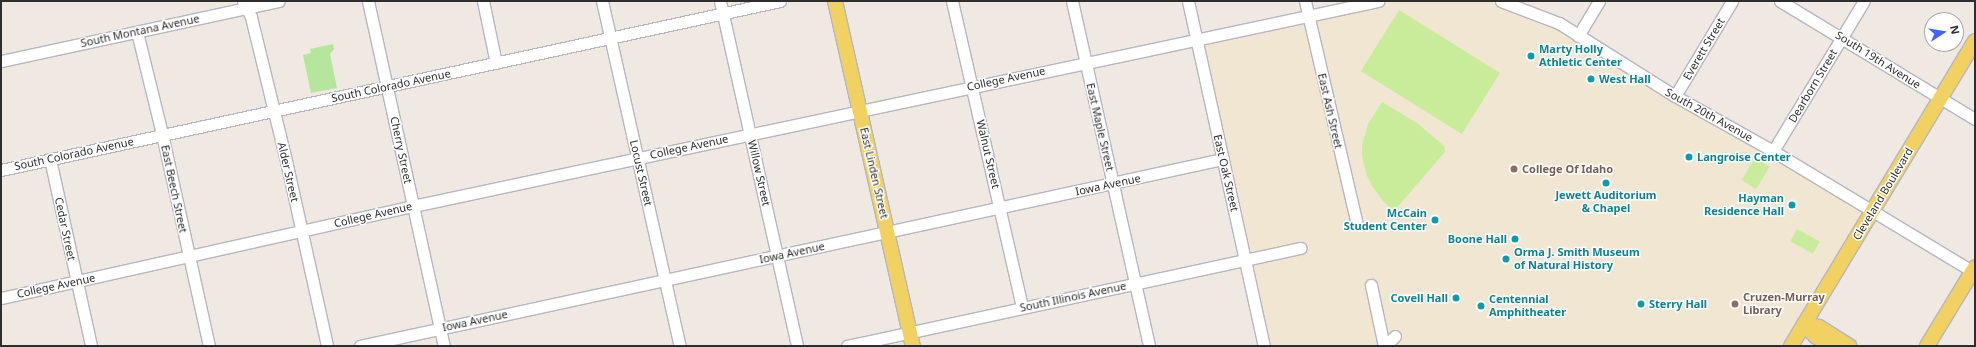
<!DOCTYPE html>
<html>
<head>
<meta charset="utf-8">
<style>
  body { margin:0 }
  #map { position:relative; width:1976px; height:347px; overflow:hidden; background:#efe9e1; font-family:"Noto Sans",sans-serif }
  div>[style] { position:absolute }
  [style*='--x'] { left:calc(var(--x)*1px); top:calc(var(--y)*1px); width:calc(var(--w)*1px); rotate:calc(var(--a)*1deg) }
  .education>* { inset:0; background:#f0e6d1 }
  .green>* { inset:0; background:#b6e59e }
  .pitch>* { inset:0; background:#c9ec9a; transform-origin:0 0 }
  .roads { filter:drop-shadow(1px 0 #b4b7c1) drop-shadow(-1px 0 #b4b7c1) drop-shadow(0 1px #b4b7c1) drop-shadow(0 -1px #b4b7c1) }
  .minor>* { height:11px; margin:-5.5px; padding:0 5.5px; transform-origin:5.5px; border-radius:5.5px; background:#fff }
  .major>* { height:14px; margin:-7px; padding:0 7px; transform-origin:7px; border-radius:7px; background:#f2d163 }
  .dots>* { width:11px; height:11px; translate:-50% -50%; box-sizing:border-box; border:2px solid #fff; border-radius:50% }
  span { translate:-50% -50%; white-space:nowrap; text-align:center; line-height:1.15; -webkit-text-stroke:3px #fff; paint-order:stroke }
  .street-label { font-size:11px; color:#2e2e2e }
  .culture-label { font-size:11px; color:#0d838f; font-weight:700 }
  .left { translate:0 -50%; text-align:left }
  .right { translate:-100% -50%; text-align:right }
  .education-label { font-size:11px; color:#785e54; font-weight:700 }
  .frame { position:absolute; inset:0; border:2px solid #2e2e2e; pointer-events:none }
  .north { position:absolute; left:1924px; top:12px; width:40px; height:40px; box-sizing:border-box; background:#fff; border:1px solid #ababab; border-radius:50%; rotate:78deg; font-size:11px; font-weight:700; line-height:16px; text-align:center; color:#2e2e2e }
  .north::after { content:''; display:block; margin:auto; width:14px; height:18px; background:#4264fb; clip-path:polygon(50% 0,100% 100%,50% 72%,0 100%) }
</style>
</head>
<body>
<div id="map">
  <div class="education">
    <div style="clip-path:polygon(1378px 1px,1501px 1px,1559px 23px,1873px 211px,1791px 346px,1264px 346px,1196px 39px)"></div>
  </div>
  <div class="green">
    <div style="clip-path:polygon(333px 44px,334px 49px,330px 54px,337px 88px,311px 93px,303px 55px,311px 53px,310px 49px)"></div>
  </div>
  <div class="pitch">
    <div style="left:1399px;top:10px;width:119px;height:72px;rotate:32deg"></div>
    <div style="clip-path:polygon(1382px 102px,1417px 123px,1444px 146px,1445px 152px,1394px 211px,1384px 202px,1372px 186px,1367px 176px,1362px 157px,1362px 146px,1368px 124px)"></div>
    <div style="left:1755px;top:158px;width:17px;height:26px;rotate:31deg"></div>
    <div style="left:1797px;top:229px;width:26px;height:14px;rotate:29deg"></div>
  </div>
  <div class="roads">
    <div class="minor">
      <div style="--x:243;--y:1;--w:18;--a:63"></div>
      <div style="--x:251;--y:17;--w:152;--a:76.3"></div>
      <div style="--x:287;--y:165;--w:185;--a:77.5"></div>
      <div style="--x:368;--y:1;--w:353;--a:77.6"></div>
      <div style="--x:483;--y:1;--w:63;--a:78.2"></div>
      <div style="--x:602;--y:1;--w:354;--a:77.3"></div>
      <div style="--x:720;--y:1;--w:353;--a:77.4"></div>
      <div style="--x:952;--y:1;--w:314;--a:77.1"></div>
      <div style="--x:1072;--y:1;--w:353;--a:77.4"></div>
      <div style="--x:1188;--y:1;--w:353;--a:77.6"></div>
      <div style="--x:1305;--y:1;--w:226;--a:76.9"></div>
      <div style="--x:1501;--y:1;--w:62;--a:20.8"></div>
      <div style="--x:1559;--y:23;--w:137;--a:32.2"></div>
      <div style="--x:1675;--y:96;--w:112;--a:29.3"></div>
      <div style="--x:1773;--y:151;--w:236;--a:31.1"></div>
      <div style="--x:1780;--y:1;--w:228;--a:31.2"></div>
      <div style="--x:137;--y:32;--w:105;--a:76.2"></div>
      <div style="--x:162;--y:134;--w:217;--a:77.5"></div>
      <div style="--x:1578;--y:36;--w:41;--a:-59"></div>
      <div style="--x:1;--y:61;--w:284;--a:-12.2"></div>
      <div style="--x:1675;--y:96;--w:111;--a:-59"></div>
      <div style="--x:1773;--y:151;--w:175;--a:-58.8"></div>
      <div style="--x:50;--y:159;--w:191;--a:77.6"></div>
      <div style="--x:1;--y:170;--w:797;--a:-12.24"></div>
      <div style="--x:1371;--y:285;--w:62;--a:78"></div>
      <div style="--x:1;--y:298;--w:422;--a:-12.6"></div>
      <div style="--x:413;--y:206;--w:987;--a:-11.99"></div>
      <div style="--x:360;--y:346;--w:883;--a:-12.23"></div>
      <div style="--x:847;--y:346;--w:464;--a:-12.2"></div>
      <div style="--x:1385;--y:346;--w:14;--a:-45"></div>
    </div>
    <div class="major">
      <div style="--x:835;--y:1;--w:354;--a:77.3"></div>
      <div style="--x:1804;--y:324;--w:15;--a:11"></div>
      <div style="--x:1819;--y:327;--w:36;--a:32"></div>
      <div style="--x:1804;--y:324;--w:16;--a:47"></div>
      <div style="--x:1815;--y:336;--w:19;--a:32"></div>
      <div style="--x:1791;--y:346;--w:356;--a:-58.9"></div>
      <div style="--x:1927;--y:346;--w:92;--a:-58.7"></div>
    </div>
  </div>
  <div class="dots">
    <div style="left:1531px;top:56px;background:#0f9aa8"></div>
    <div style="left:1591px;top:79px;background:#0f9aa8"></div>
    <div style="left:1689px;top:157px;background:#0f9aa8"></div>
    <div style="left:1514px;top:169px;background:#8d6e63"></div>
    <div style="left:1606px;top:183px;background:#0f9aa8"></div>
    <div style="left:1792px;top:205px;background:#0f9aa8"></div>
    <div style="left:1435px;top:220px;background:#0f9aa8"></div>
    <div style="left:1515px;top:239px;background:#0f9aa8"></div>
    <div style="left:1506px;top:259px;background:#0f9aa8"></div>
    <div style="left:1456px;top:298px;background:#0f9aa8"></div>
    <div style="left:1641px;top:304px;background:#0f9aa8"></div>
    <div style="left:1735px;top:304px;background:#8d6e63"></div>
    <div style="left:1481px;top:306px;background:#0f9aa8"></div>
  </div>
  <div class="street-label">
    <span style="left:140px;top:31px;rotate:-12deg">South Montana Avenue</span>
    <span style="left:1704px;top:49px;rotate:-59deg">Everett Street</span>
    <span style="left:1878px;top:60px;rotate:32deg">South 19th Avenue</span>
    <span style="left:1006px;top:79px;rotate:-12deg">College Avenue</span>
    <span style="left:391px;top:86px;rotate:-12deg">South Colorado Avenue</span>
    <span style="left:1813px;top:86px;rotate:-59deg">Dearborn Street</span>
    <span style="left:1330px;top:111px;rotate:77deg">East Ash Street</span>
    <span style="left:1709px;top:115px;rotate:29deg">South 20th Avenue</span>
    <span style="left:1100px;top:127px;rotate:77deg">East Maple Street</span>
    <span style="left:689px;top:147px;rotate:-12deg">College Avenue</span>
    <span style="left:401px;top:150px;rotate:78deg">Cherry Street</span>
    <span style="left:74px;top:154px;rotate:-12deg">South Colorado Avenue</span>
    <span style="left:988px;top:154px;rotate:77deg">Walnut Street</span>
    <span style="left:288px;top:172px;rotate:77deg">Alder Street</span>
    <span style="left:641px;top:173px;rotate:77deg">Locust Street</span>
    <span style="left:759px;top:173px;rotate:77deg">Willow Street</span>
    <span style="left:874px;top:173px;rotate:77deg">East Linden Street</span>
    <span style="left:1226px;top:173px;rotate:77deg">East Oak Street</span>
    <span style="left:1108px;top:185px;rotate:-12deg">Iowa Avenue</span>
    <span style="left:174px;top:189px;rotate:78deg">East Beech Street</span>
    <span style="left:1883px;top:194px;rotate:-59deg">Cleveland Boulevard</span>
    <span style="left:373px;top:215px;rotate:-13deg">College Avenue</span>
    <span style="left:65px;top:229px;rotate:78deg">Cedar Street</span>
    <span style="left:792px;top:253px;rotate:-12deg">Iowa Avenue</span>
    <span style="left:56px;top:286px;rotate:-12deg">College Avenue</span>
    <span style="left:1073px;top:297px;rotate:-12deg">South Illinois Avenue</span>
    <span style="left:475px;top:321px;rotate:-12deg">Iowa Avenue</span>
  </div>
  <div class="culture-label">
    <span class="left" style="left:1539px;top:56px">Marty Holly<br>Athletic Center</span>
    <span class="left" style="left:1599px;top:79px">West Hall</span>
    <span class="left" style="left:1697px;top:157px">Langroise Center</span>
    <span style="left:1606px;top:202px">Jewett Auditorium<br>&amp; Chapel</span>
    <span class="right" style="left:1784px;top:205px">Hayman<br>Residence Hall</span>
    <span class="right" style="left:1427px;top:220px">McCain<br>Student Center</span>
    <span class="right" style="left:1507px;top:239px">Boone Hall</span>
    <span class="left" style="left:1514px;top:259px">Orma J. Smith Museum<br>of Natural History</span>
    <span class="right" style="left:1448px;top:298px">Covell Hall</span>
    <span class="left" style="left:1489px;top:306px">Centennial<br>Amphitheater</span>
    <span class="left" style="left:1649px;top:304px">Sterry Hall</span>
  </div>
  <div class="education-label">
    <span class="left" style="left:1522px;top:169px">College Of Idaho</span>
    <span class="left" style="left:1743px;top:304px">Cruzen-Murray<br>Library</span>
  </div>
  <div class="frame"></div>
  <div class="north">N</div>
</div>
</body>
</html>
